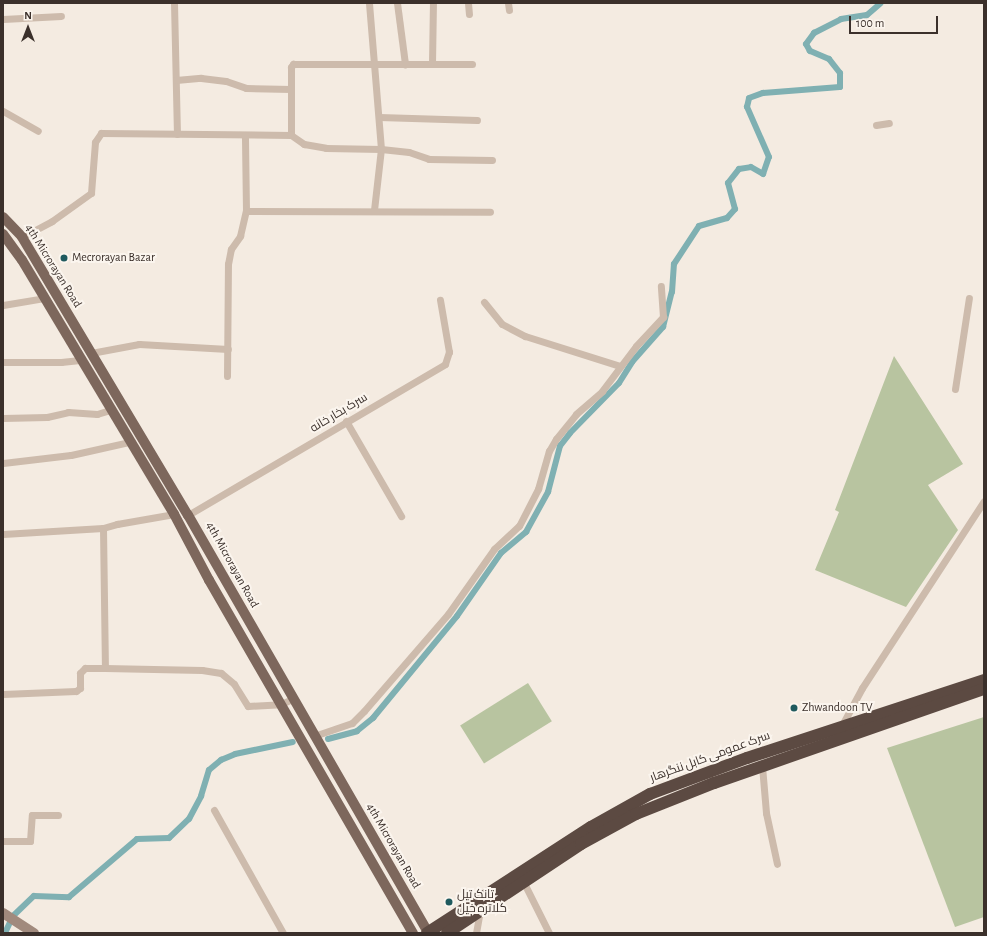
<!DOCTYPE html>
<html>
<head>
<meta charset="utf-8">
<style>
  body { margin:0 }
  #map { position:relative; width:987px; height:936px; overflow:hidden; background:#f4ebe1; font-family:"Alegreya Sans",Cairo,sans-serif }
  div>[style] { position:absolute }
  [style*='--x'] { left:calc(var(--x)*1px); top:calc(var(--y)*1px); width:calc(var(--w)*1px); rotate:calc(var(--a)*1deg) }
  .green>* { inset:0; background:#b8c4a0; transform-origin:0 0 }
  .canal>* { height:6px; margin:-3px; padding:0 3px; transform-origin:3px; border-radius:3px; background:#7fb0b2 }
  .street>* { height:7px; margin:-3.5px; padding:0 3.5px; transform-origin:3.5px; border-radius:3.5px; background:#cdbbac }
  .secondary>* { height:10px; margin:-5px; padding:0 5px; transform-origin:5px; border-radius:5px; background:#a18a7d }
  .primary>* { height:10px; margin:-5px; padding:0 5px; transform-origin:5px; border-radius:5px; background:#7d675c }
  .highway>* { height:12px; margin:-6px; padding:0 6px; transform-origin:6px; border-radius:6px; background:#5c4a42 }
  .dots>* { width:11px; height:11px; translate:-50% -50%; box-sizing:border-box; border:2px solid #fbf5ee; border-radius:50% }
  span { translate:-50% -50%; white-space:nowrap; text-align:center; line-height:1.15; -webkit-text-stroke:4px #fbf5ee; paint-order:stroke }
  .poi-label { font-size:12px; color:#3b302b }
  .left { translate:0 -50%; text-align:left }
  .street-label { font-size:12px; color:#3b302b }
  .frame { position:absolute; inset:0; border:4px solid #3b302b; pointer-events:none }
  .north { position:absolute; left:8px; top:8px; width:40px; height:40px; -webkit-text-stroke:3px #fbf5ee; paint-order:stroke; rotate:0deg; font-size:11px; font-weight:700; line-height:16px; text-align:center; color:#3b302b }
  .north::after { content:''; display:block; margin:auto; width:14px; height:18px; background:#3b302b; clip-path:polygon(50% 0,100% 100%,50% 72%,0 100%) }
  .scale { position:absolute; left:849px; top:16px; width:89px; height:18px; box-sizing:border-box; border:2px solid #3b302b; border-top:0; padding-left:5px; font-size:12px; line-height:14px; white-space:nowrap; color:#3b302b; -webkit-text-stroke:3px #fbf5ee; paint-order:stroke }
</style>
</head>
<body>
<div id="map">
  <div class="green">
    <div style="clip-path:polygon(894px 356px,963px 464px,928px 485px,958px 530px,906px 607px,815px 570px,839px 512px,835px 510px)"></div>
    <div style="left:528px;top:683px;width:45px;height:80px;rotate:58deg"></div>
    <div style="clip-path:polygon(984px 717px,984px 917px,955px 927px,887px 748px)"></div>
  </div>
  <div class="canal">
    <div style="--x:328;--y:739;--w:30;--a:-15"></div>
    <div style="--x:357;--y:731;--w:21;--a:-39"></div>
    <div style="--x:373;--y:718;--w:132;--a:-50.5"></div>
    <div style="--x:457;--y:616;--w:77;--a:-55.1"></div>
    <div style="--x:501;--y:553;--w:33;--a:-40"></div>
    <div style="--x:526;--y:532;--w:46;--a:-61.2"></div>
    <div style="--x:548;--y:492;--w:48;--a:-75.4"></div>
    <div style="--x:560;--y:446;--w:16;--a:-52"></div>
    <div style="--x:570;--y:433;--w:70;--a:-45.6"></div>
    <div style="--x:619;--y:383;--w:25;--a:-58"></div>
    <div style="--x:632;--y:362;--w:47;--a:-48.5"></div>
    <div style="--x:663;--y:327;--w:36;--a:-76"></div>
    <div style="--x:672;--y:292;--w:28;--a:-86"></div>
    <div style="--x:674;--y:264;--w:45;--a:-56.7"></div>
    <div style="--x:699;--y:226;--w:29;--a:-16"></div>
    <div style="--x:727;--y:218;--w:12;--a:-48"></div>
    <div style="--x:735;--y:209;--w:27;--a:-105"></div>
    <div style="--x:728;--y:183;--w:18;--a:-52"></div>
    <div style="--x:739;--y:169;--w:12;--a:-9"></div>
    <div style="--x:751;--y:167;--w:14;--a:30"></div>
    <div style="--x:763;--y:174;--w:18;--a:-71"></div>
    <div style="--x:769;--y:157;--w:55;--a:-113.7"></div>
    <div style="--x:747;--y:107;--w:9;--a:-77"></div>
    <div style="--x:749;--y:98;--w:15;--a:-20"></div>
    <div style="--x:763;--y:93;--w:77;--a:-4.5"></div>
    <div style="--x:840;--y:87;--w:14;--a:-90"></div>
    <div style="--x:840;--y:73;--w:18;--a:-128"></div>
    <div style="--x:829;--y:59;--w:21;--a:-157"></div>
    <div style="--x:810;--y:51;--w:8;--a:-120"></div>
    <div style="--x:806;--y:44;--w:14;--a:-54"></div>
    <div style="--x:814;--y:33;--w:30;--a:-27"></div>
    <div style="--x:841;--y:19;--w:26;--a:-9"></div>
    <div style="--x:867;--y:15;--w:18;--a:-41"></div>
    <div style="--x:5;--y:933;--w:19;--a:-65"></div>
    <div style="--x:13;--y:916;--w:29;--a:-44"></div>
    <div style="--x:34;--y:896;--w:35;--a:2"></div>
    <div style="--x:69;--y:897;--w:89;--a:-40.5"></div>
    <div style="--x:137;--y:839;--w:32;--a:-2"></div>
    <div style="--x:169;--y:838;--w:28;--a:-44"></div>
    <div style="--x:189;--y:819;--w:26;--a:-62"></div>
    <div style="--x:201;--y:796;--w:27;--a:-73"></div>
    <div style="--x:209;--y:770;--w:16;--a:-40"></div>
    <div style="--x:221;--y:760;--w:15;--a:-23"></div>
    <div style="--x:235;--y:754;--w:59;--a:-11.7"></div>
  </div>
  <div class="street">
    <div style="--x:174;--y:3;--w:131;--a:88.7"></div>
    <div style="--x:397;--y:3;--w:62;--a:82.5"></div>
    <div style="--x:468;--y:3;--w:11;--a:85"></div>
    <div style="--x:508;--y:3;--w:7;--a:82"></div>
    <div style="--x:3;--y:19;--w:58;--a:-3"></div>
    <div style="--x:432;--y:64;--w:61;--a:-89.1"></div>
    <div style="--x:176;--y:80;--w:25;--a:-5"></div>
    <div style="--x:201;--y:78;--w:25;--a:7"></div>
    <div style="--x:226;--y:81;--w:21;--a:19"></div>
    <div style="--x:246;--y:88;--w:45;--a:1.3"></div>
    <div style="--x:3;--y:111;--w:40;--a:29.7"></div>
    <div style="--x:379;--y:117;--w:98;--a:1.8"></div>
    <div style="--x:876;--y:125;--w:13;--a:-9"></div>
    <div style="--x:291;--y:135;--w:68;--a:-90"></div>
    <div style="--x:291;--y:67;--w:4;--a:-56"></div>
    <div style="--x:293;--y:64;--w:81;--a:0"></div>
    <div style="--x:374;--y:64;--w:61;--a:-94.7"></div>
    <div style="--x:374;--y:210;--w:61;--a:-83.5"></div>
    <div style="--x:381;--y:149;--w:85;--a:-94.7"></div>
    <div style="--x:374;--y:64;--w:98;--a:0"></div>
    <div style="--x:246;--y:211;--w:244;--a:0.2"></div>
    <div style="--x:22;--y:237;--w:34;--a:-28"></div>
    <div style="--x:52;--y:221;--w:48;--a:-35.7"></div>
    <div style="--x:91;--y:193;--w:51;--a:-85.5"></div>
    <div style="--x:95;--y:142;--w:11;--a:-56"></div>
    <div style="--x:101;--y:133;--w:190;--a:0.6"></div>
    <div style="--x:291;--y:135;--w:16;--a:35"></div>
    <div style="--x:304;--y:144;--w:22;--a:10"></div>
    <div style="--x:326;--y:148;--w:55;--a:1"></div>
    <div style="--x:381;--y:149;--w:28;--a:6"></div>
    <div style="--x:409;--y:152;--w:21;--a:19"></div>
    <div style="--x:429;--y:159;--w:63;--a:0.9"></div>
    <div style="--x:484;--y:302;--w:28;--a:51"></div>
    <div style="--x:502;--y:324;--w:26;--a:28"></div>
    <div style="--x:525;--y:336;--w:100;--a:17.5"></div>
    <div style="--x:3;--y:305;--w:43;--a:-9.5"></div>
    <div style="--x:91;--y:353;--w:49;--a:-10.6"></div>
    <div style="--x:139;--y:344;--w:89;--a:3.2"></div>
    <div style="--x:3;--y:362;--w:58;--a:0"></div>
    <div style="--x:61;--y:362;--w:19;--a:-6"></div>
    <div style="--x:227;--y:376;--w:112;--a:-89.5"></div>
    <div style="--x:228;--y:264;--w:15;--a:-79"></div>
    <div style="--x:231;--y:249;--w:16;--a:-55"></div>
    <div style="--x:240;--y:236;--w:26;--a:-77"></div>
    <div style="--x:246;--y:211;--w:76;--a:-90.8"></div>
    <div style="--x:955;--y:389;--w:92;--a:-81.3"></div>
    <div style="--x:3;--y:418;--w:44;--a:-1.3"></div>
    <div style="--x:47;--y:417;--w:22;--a:-13"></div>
    <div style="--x:68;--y:412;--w:29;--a:4"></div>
    <div style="--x:97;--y:414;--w:14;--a:-17"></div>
    <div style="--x:346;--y:421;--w:110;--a:59.9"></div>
    <div style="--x:3;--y:463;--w:68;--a:-6.7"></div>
    <div style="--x:71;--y:455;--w:59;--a:-12.6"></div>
    <div style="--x:188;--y:515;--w:298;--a:-30.4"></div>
    <div style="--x:445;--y:364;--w:13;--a:-72"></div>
    <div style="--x:449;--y:352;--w:53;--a:-99.8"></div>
    <div style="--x:103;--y:528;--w:140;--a:89.2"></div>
    <div style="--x:105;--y:668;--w:97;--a:1.2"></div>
    <div style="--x:202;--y:670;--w:19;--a:9"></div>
    <div style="--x:221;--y:673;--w:17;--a:40"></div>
    <div style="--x:234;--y:684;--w:26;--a:58"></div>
    <div style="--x:248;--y:706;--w:33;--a:-3"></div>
    <div style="--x:281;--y:704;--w:12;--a:-24"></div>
    <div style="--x:3;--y:534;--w:100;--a:-3.4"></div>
    <div style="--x:103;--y:528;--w:15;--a:-16"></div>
    <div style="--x:117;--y:524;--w:58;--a:-10"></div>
    <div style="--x:3;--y:694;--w:73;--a:-2.4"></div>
    <div style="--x:76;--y:691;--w:5;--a:-37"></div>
    <div style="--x:80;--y:688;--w:15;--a:-90"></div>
    <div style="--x:80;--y:673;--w:7;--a:-45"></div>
    <div style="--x:85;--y:668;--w:20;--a:0"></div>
    <div style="--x:841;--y:727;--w:44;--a:-61.7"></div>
    <div style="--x:862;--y:688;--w:223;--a:-56.9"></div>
    <div style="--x:314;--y:736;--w:40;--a:-18.9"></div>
    <div style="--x:352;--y:723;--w:17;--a:-45"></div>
    <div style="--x:364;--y:711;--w:128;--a:-49.1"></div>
    <div style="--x:448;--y:614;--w:80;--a:-54.7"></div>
    <div style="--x:494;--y:549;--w:34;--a:-43"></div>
    <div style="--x:519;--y:526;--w:42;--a:-62.8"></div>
    <div style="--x:538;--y:489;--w:40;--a:-74"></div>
    <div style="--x:549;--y:451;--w:14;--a:-60"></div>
    <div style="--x:556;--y:439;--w:32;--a:-51"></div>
    <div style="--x:576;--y:414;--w:35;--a:-41"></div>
    <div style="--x:602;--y:391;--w:56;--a:-52.9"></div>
    <div style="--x:636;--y:346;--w:40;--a:-47"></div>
    <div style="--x:663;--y:317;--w:31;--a:-94"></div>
    <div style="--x:762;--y:766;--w:47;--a:85.1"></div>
    <div style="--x:766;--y:813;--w:52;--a:77.8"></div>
    <div style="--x:214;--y:810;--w:141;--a:60.7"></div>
    <div style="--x:3;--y:841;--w:27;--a:0"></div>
    <div style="--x:30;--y:841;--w:26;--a:-86"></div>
    <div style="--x:32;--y:815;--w:26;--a:0"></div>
    <div style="--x:524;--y:883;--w:56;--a:63.4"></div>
    <div style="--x:476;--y:933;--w:22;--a:-80"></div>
  </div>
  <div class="secondary">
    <div style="--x:3;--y:913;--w:37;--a:33"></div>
  </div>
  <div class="primary">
    <div style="--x:3;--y:217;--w:28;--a:46"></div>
    <div style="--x:22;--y:237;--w:324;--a:59.2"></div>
    <div style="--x:188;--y:515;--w:482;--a:60.1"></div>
    <div style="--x:3;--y:234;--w:32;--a:54"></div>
    <div style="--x:22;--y:260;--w:296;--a:59.1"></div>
    <div style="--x:174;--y:514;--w:75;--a:62.1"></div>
    <div style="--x:209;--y:580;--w:408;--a:60"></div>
  </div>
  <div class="highway">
    <div style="--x:427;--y:933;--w:195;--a:-32.9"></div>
    <div style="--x:591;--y:827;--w:68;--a:-29.2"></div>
    <div style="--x:650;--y:794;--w:103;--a:-20.4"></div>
    <div style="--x:747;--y:758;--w:250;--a:-18.2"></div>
    <div style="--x:447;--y:933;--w:161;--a:-33.6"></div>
    <div style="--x:581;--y:844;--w:63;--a:-28.6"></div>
    <div style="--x:636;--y:814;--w:84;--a:-21.7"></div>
    <div style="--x:714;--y:783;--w:286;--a:-19.2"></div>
  </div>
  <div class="dots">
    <div style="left:64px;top:258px;background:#1f5a5e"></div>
    <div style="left:794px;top:708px;background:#1f5a5e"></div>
    <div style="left:449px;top:902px;background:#1f5a5e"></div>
  </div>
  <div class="poi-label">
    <span class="left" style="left:72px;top:258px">Mecrorayan Bazar</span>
    <span class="left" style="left:802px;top:708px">Zhwandoon TV</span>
    <span class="left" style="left:457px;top:902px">تانک تیل<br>کلاتره خیل</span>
  </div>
  <div class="street-label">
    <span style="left:53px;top:266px;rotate:58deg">4th Microrayan Road</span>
    <span style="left:339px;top:413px;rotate:-31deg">سرک بخار خانه</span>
    <span style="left:232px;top:565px;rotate:61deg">4th Microrayan Road</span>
    <span style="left:710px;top:757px;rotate:-20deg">سرک عمومی کابل ننگرهار</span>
    <span style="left:393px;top:846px;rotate:60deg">4th Microrayan Road</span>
  </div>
  <div class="frame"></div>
  <div class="north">N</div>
  <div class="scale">100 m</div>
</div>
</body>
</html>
